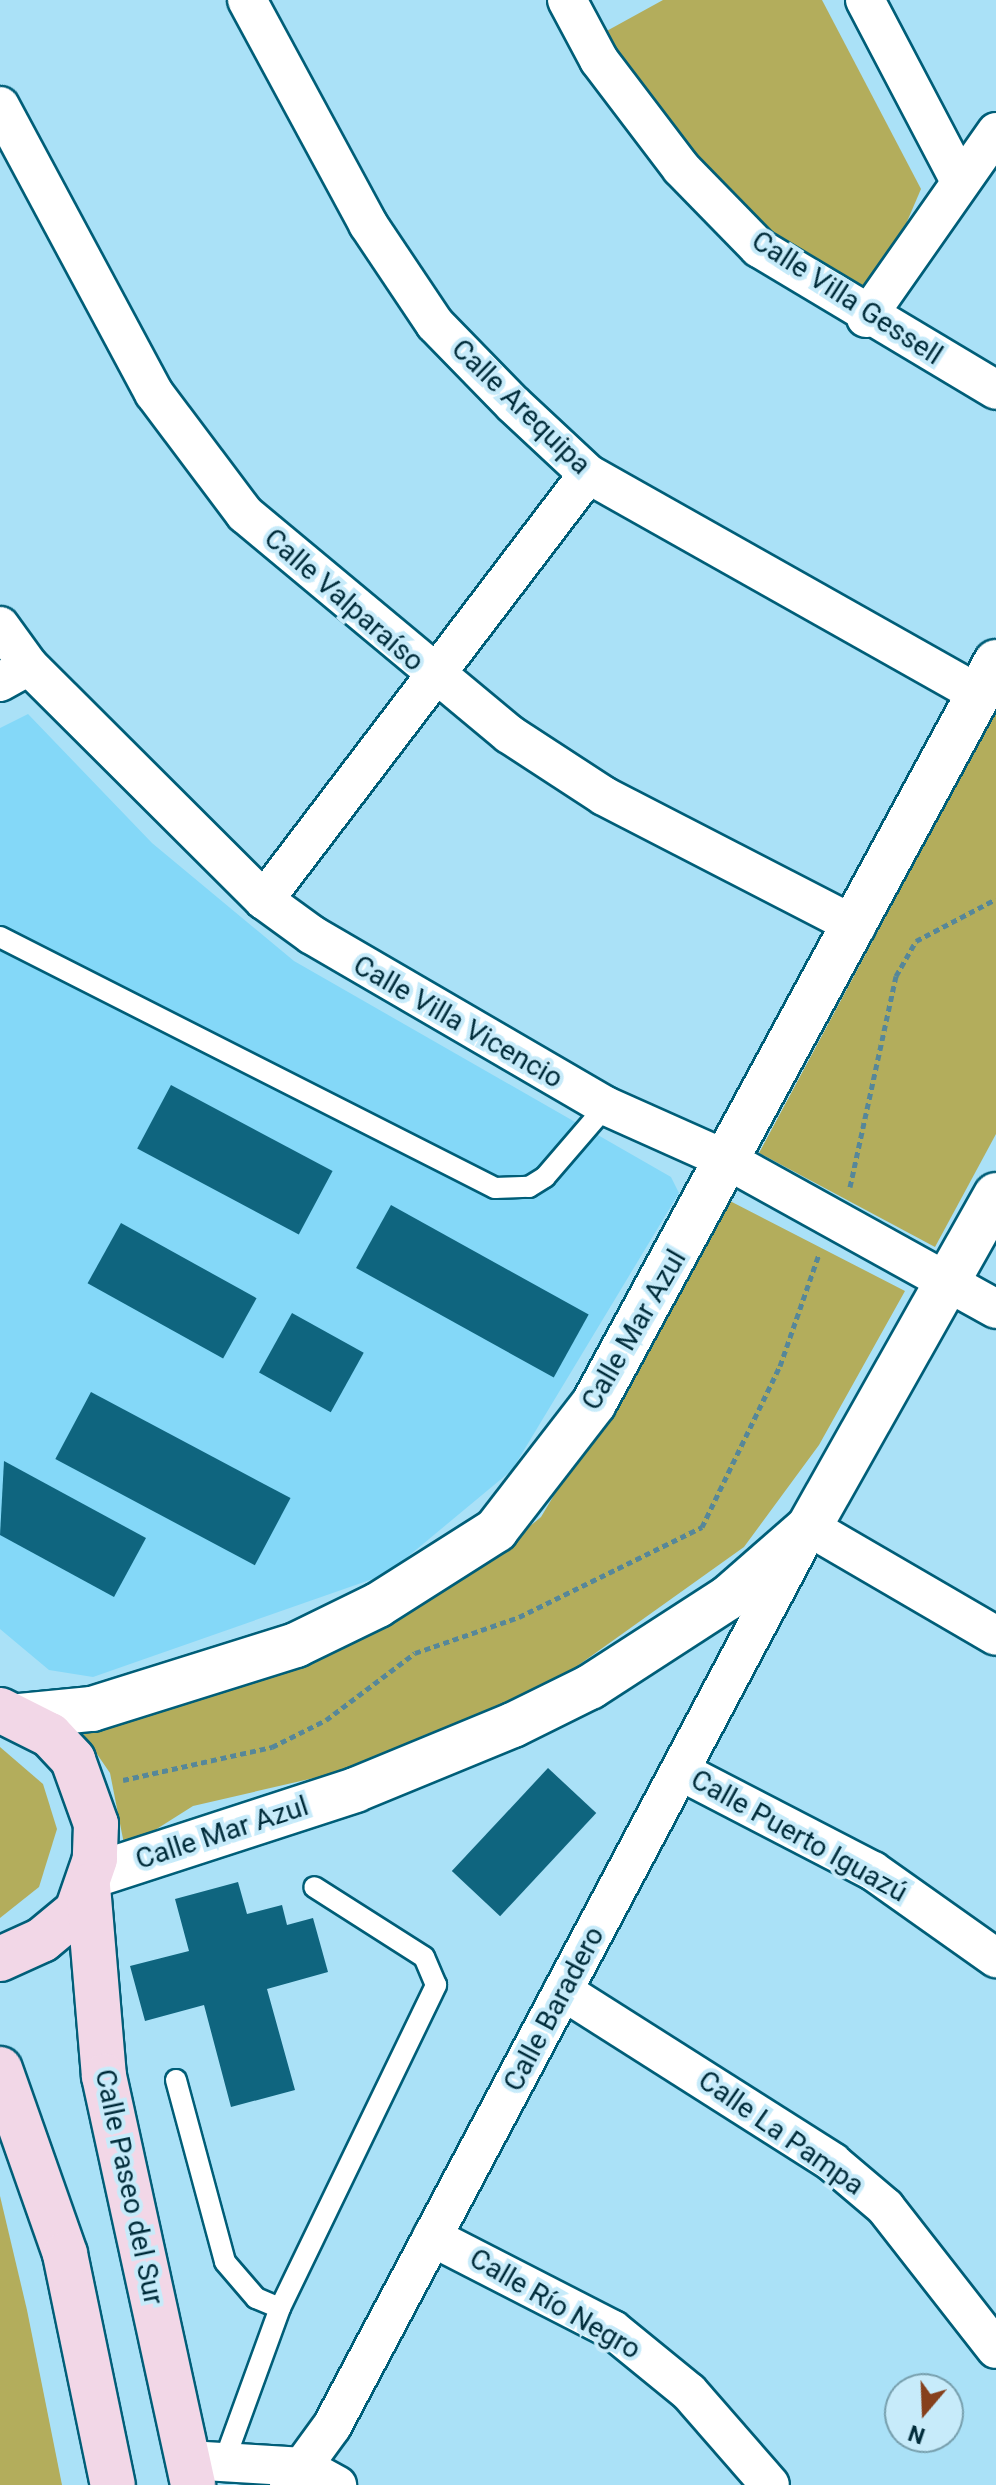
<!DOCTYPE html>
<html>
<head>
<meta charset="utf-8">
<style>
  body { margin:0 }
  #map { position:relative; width:996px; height:2485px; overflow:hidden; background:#aae1f7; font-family:Roboto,sans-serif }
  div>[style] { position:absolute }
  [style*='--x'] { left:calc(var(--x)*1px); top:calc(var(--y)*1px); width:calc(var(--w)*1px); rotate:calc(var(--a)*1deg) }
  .built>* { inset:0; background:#84d8f8 }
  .green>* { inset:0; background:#b3ad5c }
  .building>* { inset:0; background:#0f657f; transform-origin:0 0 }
  .path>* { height:5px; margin-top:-2.5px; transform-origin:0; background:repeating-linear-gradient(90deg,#568799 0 6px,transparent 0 10px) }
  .roads { filter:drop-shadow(2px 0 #005e78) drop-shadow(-2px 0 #005e78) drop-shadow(0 2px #005e78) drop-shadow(0 -2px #005e78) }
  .service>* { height:20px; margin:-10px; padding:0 10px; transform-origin:10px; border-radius:10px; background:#fff }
  .minor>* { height:38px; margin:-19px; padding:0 19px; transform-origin:19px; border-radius:19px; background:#fff }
  .tertiary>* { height:44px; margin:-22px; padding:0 22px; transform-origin:22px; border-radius:22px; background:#fff }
  .secondary>* { height:44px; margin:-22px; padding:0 22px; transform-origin:22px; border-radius:22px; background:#f2d7e7 }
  span { translate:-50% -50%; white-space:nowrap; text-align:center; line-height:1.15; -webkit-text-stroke:8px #c7ebfa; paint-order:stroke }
  .street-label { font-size:28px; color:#002c3a }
  .north { position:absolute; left:884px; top:2373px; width:80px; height:80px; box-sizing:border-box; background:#c7ebfa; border:2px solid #779fad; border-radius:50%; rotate:199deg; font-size:22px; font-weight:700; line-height:32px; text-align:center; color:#002c3a }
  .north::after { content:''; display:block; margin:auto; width:28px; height:36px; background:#86401c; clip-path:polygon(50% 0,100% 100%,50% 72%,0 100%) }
</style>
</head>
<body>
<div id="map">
  <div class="built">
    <div style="clip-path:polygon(28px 714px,152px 843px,294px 961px,671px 1177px,679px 1193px,512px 1470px,387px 1574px,93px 1677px,49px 1670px,0 1629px,0 728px)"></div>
  </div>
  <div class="green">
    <div style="clip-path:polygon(663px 0,822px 0,921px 189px,891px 259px,861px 288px,797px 254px,705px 178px,603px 33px)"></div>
    <div style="clip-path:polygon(996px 711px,996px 1134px,935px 1247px,759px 1153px)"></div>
    <div style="clip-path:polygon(730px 1201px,905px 1291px,819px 1445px,744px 1547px,552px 1684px,383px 1762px,193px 1806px,125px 1849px,110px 1773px,79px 1728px,394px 1618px,485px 1563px,541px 1517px)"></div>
    <div style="clip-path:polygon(0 1747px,43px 1784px,57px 1829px,39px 1887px,0 1918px)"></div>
    <div style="clip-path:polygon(0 2196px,27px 2310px,62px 2485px,0 2485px)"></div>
  </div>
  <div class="building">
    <div style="left:171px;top:1085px;width:183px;height:72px;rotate:28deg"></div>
    <div style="left:391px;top:1205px;width:226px;height:72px;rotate:29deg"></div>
    <div style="left:121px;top:1223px;width:155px;height:69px;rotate:29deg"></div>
    <div style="left:292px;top:1313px;width:82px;height:68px;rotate:29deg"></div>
    <div style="left:91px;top:1392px;width:226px;height:76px;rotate:28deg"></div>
    <div style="clip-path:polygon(4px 1461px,146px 1538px,114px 1597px,0 1535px)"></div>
    <div style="left:548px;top:1768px;width:66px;height:141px;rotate:43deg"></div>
    <div style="clip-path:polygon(238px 1882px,247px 1914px,282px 1905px,287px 1925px,313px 1918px,328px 1972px,267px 1989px,295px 2090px,231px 2107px,204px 2005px,145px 2021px,130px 1966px,189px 1951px,175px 1899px)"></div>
  </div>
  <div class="path">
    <div style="--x:850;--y:1187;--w:216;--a:-77.7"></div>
    <div style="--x:896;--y:976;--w:40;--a:-60.3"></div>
    <div style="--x:916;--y:941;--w:90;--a:-27.7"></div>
    <div style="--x:123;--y:1780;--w:153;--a:-12.5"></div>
    <div style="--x:272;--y:1747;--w:60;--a:-26.6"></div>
    <div style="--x:326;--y:1720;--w:111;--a:-37"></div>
    <div style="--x:415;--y:1653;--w:110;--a:-19.1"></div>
    <div style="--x:519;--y:1617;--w:204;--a:-26.2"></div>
    <div style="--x:702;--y:1527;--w:179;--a:-64.2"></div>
    <div style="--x:780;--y:1366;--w:119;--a:-70.8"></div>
  </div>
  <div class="roads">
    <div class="service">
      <div style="--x:0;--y:937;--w:555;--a:26.89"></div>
      <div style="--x:495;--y:1188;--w:34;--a:-2"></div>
      <div style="--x:529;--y:1187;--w:19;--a:-32"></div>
      <div style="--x:545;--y:1177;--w:94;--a:-49.3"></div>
      <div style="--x:176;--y:2080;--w:188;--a:74.9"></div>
      <div style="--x:225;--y:2262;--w:48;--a:49.3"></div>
      <div style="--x:256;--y:2298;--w:26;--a:23"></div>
      <div style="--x:225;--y:2459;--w:161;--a:-70"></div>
      <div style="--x:280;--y:2308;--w:359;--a:-64.2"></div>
      <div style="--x:436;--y:1985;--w:30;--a:-113"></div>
      <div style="--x:424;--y:1957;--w:130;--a:-147.5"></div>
    </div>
    <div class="minor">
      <div style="--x:247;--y:0;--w:255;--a:61.6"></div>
      <div style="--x:368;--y:224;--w:120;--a:56.2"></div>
      <div style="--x:435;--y:324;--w:112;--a:45.7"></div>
      <div style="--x:513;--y:404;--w:103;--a:43"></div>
      <div style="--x:588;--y:474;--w:449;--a:29.4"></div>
      <div style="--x:567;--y:0;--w:68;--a:61.9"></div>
      <div style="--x:599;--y:60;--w:136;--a:52.8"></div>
      <div style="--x:681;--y:168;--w:112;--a:45.7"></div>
      <div style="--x:759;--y:248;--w:276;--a:30.9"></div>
      <div style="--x:865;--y:0;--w:202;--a:62.3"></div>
      <div style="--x:0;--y:106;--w:326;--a:61.8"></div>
      <div style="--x:154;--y:393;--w:151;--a:53.1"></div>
      <div style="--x:245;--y:514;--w:344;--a:39.8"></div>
      <div style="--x:509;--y:734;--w:113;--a:33.1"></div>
      <div style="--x:604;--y:796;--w:284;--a:27.3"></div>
      <div style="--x:866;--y:318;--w:227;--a:-55"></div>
      <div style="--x:0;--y:626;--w:49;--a:54.1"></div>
      <div style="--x:29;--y:666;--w:332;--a:44.9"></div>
      <div style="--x:264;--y:900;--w:59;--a:36.1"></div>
      <div style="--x:312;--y:935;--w:340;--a:30.2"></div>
      <div style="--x:606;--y:1106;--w:137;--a:24.1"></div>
      <div style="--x:731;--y:1162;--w:303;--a:29"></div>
      <div style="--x:0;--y:682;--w:33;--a:-29"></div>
      <div style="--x:264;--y:900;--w:535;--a:-52.74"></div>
      <div style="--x:680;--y:1771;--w:217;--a:27.4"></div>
      <div style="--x:873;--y:1871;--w:151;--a:35.3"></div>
      <div style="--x:563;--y:1991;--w:319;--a:32.4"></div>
      <div style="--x:832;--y:2162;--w:70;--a:40.3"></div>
      <div style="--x:885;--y:2207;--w:180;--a:52"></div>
      <div style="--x:432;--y:2237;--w:203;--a:27.2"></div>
      <div style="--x:613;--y:2330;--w:98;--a:39.2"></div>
      <div style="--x:689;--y:2392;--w:123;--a:48.9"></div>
      <div style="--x:188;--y:2460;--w:116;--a:3.5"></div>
      <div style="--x:304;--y:2467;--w:38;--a:29"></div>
      <div style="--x:289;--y:2485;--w:73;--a:-53.9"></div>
      <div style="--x:332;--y:2426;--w:1018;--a:-62.05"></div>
      <div style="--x:809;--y:1527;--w:216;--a:30.2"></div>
    </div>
    <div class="tertiary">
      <div style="--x:20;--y:1716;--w:72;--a:-5.6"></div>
      <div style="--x:92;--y:1709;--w:214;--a:-17.4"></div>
      <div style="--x:296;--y:1645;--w:91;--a:-26"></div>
      <div style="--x:378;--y:1605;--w:140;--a:-32.4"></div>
      <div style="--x:496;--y:1530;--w:160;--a:-52.3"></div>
      <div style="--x:594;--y:1403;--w:843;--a:-61.52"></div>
      <div style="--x:91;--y:1876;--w:278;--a:-18"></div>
      <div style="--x:355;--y:1790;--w:171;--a:-22.4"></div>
      <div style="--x:513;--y:1725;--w:86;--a:-26.3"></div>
      <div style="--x:590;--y:1687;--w:166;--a:-32.9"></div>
      <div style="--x:729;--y:1597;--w:106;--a:-41.2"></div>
      <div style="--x:809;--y:1527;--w:381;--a:-60.6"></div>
    </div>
    <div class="secondary">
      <div style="--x:0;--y:1710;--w:56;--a:26.6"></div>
      <div style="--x:50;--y:1735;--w:34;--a:47"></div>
      <div style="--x:73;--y:1760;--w:68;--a:70.2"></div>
      <div style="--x:96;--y:1824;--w:35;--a:92"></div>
      <div style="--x:95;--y:1859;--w:55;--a:109.1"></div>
      <div style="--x:77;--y:1911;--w:45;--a:140.4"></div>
      <div style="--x:42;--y:1940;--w:46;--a:155.7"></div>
      <div style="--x:88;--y:1886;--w:191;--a:85.2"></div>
      <div style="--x:104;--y:2076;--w:419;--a:77.7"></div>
      <div style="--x:0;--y:2069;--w:196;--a:70.6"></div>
      <div style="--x:65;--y:2254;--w:236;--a:78.3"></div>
    </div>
  </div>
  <div class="street-label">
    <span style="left:847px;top:298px;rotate:33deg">Calle Villa Gessell</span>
    <span style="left:521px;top:407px;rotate:44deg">Calle Arequipa</span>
    <span style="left:344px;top:600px;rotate:41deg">Calle Valparaíso</span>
    <span style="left:458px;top:1022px;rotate:30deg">Calle Villa Vicencio</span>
    <span style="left:634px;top:1330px;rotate:-60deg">Calle Mar Azul</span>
    <span style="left:222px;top:1833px;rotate:-18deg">Calle Mar Azul</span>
    <span style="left:799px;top:1836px;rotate:29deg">Calle Puerto Iguazú</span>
    <span style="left:554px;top:2009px;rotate:-62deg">Calle Baradero</span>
    <span style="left:781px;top:2133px;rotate:35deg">Calle La Pampa</span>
    <span style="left:129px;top:2187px;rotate:78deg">Calle Paseo del Sur</span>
    <span style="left:555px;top:2304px;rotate:30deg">Calle Río Negro</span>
  </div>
  <div class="north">N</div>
</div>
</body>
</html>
